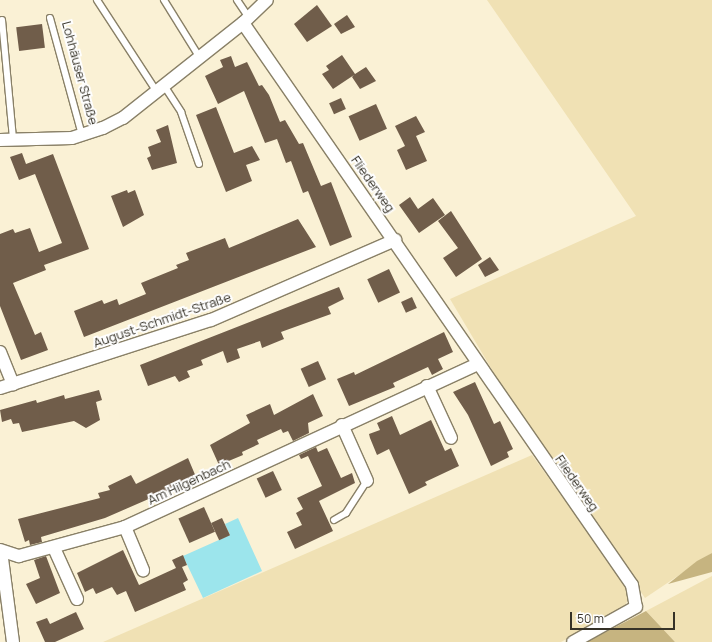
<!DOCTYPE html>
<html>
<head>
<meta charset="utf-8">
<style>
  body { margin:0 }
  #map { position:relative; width:712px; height:642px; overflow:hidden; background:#faf1d5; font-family:Manrope,sans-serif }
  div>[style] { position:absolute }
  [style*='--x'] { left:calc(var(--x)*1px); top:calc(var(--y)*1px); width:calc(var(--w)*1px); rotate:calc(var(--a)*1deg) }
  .green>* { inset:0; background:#f0e1b4 }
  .forest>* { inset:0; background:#c6b480 }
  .water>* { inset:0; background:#9ce5ec }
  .building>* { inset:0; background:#705d4a; transform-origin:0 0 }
  .roads { filter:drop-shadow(1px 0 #898067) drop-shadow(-1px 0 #898067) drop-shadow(0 1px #898067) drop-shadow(0 -1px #898067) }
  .lane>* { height:6px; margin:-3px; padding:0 3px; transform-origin:3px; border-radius:3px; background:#fff }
  .street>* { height:12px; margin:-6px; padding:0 6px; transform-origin:6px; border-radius:6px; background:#fff }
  span { translate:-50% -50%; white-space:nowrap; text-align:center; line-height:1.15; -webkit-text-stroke:4px #fefefe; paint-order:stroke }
  .street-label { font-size:13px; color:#363227 }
  .scale { position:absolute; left:570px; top:612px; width:105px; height:18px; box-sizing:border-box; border:2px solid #363227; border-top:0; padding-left:5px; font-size:12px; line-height:14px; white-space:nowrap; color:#363227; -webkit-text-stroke:3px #fefefe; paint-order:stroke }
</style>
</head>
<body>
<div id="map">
  <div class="green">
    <div style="clip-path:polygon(487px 0,712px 0,712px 553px,645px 598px,513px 405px,450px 299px,636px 216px)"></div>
    <div style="clip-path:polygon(532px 455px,627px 586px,629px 597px,624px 608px,561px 642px,103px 642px)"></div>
    <div style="clip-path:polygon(712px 576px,712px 642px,675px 642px,646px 611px)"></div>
  </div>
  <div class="forest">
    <div style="clip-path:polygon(712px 553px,712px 572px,668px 584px,697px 561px)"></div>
    <div style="clip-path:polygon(646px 611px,675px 642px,586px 642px,627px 621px)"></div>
  </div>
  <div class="water">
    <div style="clip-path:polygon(238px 518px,262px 571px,203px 598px,183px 556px,230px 535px,225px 524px)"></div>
  </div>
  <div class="building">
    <div style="clip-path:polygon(317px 5px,332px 26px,307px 42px,294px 24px)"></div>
    <div style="clip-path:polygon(347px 15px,355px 27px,341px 34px,334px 24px)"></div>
    <div style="left:42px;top:24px;width:24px;height:26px;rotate:83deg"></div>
    <div style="clip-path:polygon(342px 55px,355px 74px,366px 67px,376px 81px,360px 89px,352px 77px,354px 75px,333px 89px,322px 74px,329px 70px,326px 66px)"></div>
    <div style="clip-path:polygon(231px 56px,235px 67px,247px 62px,259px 86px,262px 85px,269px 95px,280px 122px,285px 120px,299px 144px,303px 143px,321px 186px,331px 182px,352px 237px,330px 246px,308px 191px,303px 193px,291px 161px,286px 163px,277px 139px,265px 143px,244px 91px,218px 104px,205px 76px,223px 67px,220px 60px)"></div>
    <div style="left:341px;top:98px;width:12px;height:13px;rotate:66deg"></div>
    <div style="left:376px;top:104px;width:27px;height:30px;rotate:66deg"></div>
    <div style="clip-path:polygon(216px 107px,234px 153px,252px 146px,260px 160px,246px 165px,252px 181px,226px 192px,196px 115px)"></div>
    <div style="clip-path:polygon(416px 116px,425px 132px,416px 136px,427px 161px,406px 170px,397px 150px,405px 146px,395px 126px)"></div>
    <div style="clip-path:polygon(168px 125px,177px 163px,152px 170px,147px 158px,151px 156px,148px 147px,161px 142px,156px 130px)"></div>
    <div style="clip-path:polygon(22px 153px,26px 164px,53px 154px,89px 249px,44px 265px,46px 270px,13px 283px,35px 335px,41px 332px,48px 350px,21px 360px,0 306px,0 234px,13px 229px,15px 233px,30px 228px,39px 252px,62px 243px,35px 174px,19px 180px,10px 157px)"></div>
    <div style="clip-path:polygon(127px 190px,128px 193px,135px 190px,144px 215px,123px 227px,111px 196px)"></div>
    <div style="clip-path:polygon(410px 197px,418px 209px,433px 198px,445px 215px,419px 233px,399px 205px)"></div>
    <div style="clip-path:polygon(451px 211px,482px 259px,456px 277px,443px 258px,458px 248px,438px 221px)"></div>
    <div style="clip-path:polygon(298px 219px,316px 247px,84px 337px,74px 311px,102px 300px,104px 304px,117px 299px,119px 305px,146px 294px,141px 283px,178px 268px,176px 265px,189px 260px,186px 253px,225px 238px,229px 248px)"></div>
    <div style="clip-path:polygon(490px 257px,499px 270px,485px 277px,478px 265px)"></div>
    <div style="left:389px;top:269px;width:26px;height:24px;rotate:65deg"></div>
    <div style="clip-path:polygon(339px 287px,344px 299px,328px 307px,331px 314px,281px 332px,284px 339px,262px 348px,260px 341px,237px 349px,240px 358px,227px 363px,223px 351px,201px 360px,203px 365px,187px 371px,190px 377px,179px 382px,175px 376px,148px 386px,140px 365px)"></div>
    <div style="left:412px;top:297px;width:12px;height:12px;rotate:66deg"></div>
    <div style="clip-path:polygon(444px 332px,453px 352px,438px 359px,443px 369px,432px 375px,428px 367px,393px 383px,395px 387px,349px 406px,337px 379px,354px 372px,355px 375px)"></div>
    <div style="left:318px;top:361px;width:20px;height:19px;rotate:66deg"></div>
    <div style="clip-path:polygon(475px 382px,494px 424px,500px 421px,513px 449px,507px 452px,509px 457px,491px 466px,468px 415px,453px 392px)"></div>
    <div style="clip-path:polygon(99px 390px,102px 400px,96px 402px,100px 420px,86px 428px,74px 421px,22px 432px,19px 423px,13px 424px,11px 419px,2px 422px,0 410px,36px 400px,37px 403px,64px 395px,65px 399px)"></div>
    <div style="clip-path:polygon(313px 394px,323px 416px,308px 423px,309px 433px,293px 441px,288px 431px,283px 433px,281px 429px,257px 440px,259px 444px,242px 452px,243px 455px,219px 465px,210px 445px,250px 423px,246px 415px,270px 404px,274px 415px)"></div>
    <div style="clip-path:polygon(392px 416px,400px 435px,431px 420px,445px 451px,451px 448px,459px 466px,425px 482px,427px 485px,409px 494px,389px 449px,377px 455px,370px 438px,369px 434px,380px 430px,377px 423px)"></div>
    <div style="clip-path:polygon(316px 447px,318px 452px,327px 448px,341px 478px,352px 473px,355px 483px,319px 501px,333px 531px,295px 549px,287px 532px,302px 525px,296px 513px,303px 509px,297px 498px,322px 486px,308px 456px,301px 459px,299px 455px)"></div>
    <div style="clip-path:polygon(188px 458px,196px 477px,167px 491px,105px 518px,41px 537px,42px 542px,30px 545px,29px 540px,25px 542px,18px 519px,100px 498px,98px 493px,110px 490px,108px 486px,131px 475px,136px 484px)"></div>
    <div style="left:273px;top:471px;width:21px;height:18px;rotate:65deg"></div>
    <div style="left:204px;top:507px;width:27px;height:28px;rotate:66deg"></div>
    <div style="left:222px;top:518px;width:19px;height:12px;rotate:65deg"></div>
    <div style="clip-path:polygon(123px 550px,139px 585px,176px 568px,172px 560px,183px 555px,187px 565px,182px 567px,188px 580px,183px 583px,186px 590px,135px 612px,126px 591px,117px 595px,112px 587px,96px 594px,93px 588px,85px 592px,77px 573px)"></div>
    <div style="clip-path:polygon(46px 556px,60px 593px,36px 604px,26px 584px,40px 578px,34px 560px)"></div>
    <div style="clip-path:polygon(76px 612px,84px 629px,55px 642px,45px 642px,36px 622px,47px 618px,50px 624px)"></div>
  </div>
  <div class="roads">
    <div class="lane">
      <div style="--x:97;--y:0;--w:110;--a:56.9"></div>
      <div style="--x:164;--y:0;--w:68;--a:58.2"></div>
      <div style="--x:237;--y:0;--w:22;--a:56"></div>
      <div style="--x:50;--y:18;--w:121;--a:74.7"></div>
      <div style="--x:2;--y:20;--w:120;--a:84.7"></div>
      <div style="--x:165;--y:87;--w:30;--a:57"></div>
      <div style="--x:181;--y:112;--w:55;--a:70.9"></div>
      <div style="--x:334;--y:520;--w:14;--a:-30"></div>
      <div style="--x:346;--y:513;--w:38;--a:-57"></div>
    </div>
    <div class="street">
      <div style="--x:243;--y:23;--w:683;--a:55.31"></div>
      <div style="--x:632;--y:585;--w:22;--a:80"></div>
      <div style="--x:636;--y:607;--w:72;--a:150.9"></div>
      <div style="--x:0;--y:140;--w:72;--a:-1.6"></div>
      <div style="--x:72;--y:138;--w:33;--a:-18"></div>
      <div style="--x:103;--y:128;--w:22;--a:-27"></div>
      <div style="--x:123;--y:118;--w:153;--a:-38.4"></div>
      <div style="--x:243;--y:23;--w:33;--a:-44"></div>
      <div style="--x:0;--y:352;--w:35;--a:68"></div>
      <div style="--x:427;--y:386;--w:57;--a:65.2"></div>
      <div style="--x:0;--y:388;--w:222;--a:-17.9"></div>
      <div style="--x:211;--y:320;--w:201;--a:-23.5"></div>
      <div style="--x:342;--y:425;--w:61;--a:65.9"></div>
      <div style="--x:125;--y:527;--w:47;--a:67.3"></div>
      <div style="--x:54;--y:548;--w:56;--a:65.7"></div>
      <div style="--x:0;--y:550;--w:20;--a:18"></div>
      <div style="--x:19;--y:556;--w:110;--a:-15.3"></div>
      <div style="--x:125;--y:527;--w:388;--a:-24.8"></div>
      <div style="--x:1;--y:551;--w:92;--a:82.5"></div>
    </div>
  </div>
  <div class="street-label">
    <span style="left:80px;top:73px;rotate:75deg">Lohhäuser Straße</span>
    <span style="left:373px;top:184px;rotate:55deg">Fliederweg</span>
    <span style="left:162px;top:320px;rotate:-19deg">August-Schmidt-Straße</span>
    <span style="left:189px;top:482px;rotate:-25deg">Am Hilgenbach</span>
    <span style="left:577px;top:483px;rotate:55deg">Fliederweg</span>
  </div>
  <div class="scale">50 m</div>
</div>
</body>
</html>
